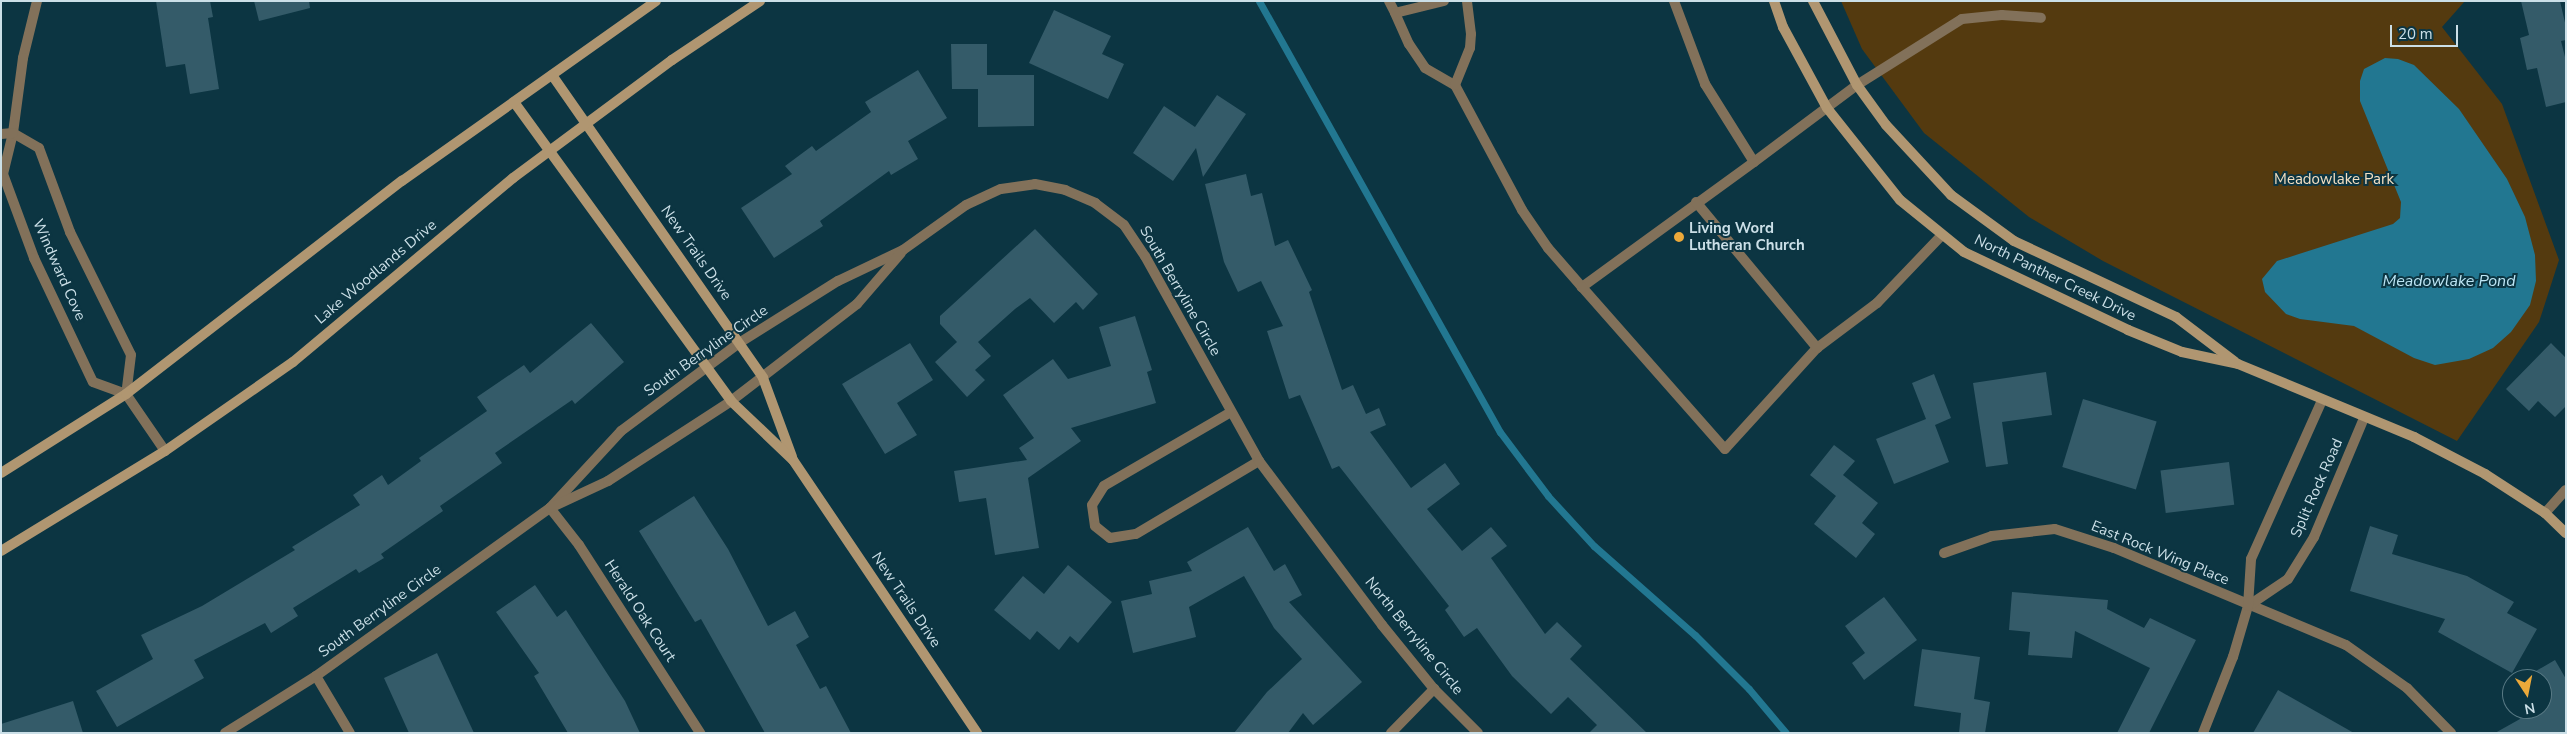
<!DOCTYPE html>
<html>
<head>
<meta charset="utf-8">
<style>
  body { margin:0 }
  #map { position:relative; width:2567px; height:734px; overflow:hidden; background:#0c3542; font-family:"Nunito Sans",sans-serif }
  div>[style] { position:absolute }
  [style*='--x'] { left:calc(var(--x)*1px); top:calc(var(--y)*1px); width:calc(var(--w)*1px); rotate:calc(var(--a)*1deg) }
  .green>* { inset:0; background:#543a0f }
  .water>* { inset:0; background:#227791 }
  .stream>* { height:7px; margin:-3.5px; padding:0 3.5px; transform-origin:3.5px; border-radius:3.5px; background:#227791 }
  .building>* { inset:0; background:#345b69; transform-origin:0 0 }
  .lane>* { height:10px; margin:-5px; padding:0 5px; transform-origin:5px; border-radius:5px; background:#82715a }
  .street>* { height:10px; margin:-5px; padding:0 5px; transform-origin:5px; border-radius:5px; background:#82715a }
  .secondary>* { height:10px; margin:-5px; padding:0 5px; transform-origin:5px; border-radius:5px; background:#b09671 }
  .dots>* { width:14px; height:14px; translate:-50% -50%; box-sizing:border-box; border:2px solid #0c3542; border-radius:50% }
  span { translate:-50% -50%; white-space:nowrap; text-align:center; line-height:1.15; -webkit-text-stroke:4px #0c3542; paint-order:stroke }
  .park-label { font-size:15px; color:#f6e0c2 }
  .poi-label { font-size:15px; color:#cbdfe7; font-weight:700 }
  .left { translate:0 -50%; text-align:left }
  .street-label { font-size:15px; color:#cbdfe7 }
  .water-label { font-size:16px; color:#bde6f5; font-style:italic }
  .frame { position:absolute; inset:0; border:2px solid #cbdfe7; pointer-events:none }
  .north { position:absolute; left:2502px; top:669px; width:50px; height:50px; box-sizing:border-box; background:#0c3542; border:1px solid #587984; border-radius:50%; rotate:169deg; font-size:14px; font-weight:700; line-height:20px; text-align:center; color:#cbdfe7 }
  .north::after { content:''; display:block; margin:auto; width:18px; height:22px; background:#eca93a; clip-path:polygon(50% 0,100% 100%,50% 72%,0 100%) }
  .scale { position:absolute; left:2390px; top:25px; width:68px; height:22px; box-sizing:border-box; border:2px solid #cbdfe7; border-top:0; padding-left:6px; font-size:15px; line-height:18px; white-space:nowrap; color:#cbdfe7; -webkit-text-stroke:4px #0c3542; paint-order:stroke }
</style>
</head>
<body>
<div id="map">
  <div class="green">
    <div style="clip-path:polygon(1841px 1px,2465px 1px,2442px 27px,2502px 104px,2559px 260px,2539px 322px,2457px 441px,2103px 261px,2029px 217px,1924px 133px,1862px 49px)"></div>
  </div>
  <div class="water">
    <div style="clip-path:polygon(2385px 58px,2398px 59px,2414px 65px,2459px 109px,2507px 179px,2525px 217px,2535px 255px,2536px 281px,2530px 305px,2511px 332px,2493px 348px,2469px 359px,2435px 365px,2414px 358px,2354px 326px,2300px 319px,2286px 314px,2265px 292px,2262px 279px,2277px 261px,2393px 224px,2400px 218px,2401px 202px,2360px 101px,2360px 81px,2364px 69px)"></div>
  </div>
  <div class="stream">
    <div style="--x:1259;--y:1;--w:494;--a:60.8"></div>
    <div style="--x:1500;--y:432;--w:80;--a:53.1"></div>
    <div style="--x:1548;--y:496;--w:68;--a:47.4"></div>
    <div style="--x:1594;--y:546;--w:135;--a:41.4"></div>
    <div style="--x:1695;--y:635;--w:76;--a:45"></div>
    <div style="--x:1749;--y:689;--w:57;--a:49.9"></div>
  </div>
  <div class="building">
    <div style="clip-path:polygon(156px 1px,210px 1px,213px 17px,208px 18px,219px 89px,190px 94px,185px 64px,166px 67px)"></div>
    <div style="clip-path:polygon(254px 1px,309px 1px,310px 8px,259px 21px)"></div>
    <div style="clip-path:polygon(2521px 1px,2560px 1px,2566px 27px,2566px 40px,2561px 41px,2566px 61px,2566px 102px,2546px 107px,2537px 68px,2527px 70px,2520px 38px,2529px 35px)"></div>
    <div style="clip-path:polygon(1054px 10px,1111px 36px,1102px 54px,1124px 64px,1108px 99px,1029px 63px)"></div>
    <div style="clip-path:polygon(951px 44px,987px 44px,987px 75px,1034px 75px,1034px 126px,978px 127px,978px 89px,952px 89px)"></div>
    <div style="clip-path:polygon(918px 70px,947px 118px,908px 141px,918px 159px,891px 175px,889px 171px,820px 221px,823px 226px,774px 258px,741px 208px,792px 174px,785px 166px,812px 146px,816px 151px,871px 112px,865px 102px)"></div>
    <div style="clip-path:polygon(1217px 95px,1246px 114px,1203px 177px,1196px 148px,1173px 181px,1133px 153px,1164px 106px,1195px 127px)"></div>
    <div style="clip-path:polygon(1246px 174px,1251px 196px,1262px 193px,1275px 246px,1288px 240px,1312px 290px,1309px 292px,1342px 390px,1353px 385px,1366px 414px,1379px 408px,1386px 425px,1370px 432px,1411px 488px,1445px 463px,1460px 484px,1427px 509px,1462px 551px,1491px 527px,1507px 546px,1491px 558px,1545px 634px,1557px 622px,1582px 646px,1570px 659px,1647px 733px,1589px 733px,1597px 725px,1568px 697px,1551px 714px,1512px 676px,1477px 628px,1464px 637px,1445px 610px,1449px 606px,1339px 466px,1332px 469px,1300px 395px,1289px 399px,1267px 331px,1283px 326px,1261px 281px,1238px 292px,1224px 262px,1205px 184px)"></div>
    <div style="clip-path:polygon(1035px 229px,1098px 294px,1083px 310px,1076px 302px,1054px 323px,1030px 298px,1015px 309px,978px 342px,991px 356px,975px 370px,985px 380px,967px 397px,935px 362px,957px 342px,940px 324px,940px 316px)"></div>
    <div style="clip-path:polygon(1135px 316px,1152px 370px,1147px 372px,1156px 403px,1071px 428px,1081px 441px,1028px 478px,1039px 548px,995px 555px,986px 498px,959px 502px,954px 471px,1027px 460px,1019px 448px,1034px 438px,1003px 395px,1053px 359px,1068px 379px,1111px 366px,1099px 327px)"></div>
    <div style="clip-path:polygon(591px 323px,624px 362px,575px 404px,572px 400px,495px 453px,502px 463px,440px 506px,443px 511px,381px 554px,384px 558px,359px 573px,356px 569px,293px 608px,298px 616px,271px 633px,265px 623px,194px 660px,204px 678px,117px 727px,96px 691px,153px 659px,141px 635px,202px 606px,295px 550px,292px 547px,360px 505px,353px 495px,382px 475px,388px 485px,421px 461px,419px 458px,487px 411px,477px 397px,524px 365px,530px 373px)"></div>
    <div style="clip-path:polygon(910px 343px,933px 380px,897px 403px,917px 435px,885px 454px,842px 384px)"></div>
    <div style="clip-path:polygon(2551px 343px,2566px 358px,2566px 406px,2555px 417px,2538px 401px,2529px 411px,2506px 389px)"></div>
    <div style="clip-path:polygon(2046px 372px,2052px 415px,2002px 422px,2008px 464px,1986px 467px,1973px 383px)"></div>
    <div style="clip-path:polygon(1934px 374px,1951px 418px,1935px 425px,1949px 462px,1894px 484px,1876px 439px,1926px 419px,1912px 383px)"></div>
    <div style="left:2083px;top:399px;width:77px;height:71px;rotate:17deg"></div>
    <div style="clip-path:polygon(1834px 445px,1855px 461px,1843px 475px,1878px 503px,1862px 523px,1875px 534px,1856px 558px,1814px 524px,1836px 496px,1810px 475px)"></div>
    <div style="left:2229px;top:462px;width:43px;height:69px;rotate:83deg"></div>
    <div style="clip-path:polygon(694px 496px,728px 549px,768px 626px,795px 611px,809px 637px,796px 645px,820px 689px,826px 686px,851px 733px,765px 733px,701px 619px,695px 622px,639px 531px)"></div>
    <div style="clip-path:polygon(2370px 526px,2398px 535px,2392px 554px,2467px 576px,2514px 602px,2507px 613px,2537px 629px,2512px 673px,2438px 632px,2445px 619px,2350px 591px)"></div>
    <div style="clip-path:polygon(1248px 527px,1274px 571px,1285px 564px,1302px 595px,1289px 602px,1362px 682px,1313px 725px,1303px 713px,1288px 733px,1234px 733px,1267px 692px,1302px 659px,1274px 628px,1244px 576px,1189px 607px,1196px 637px,1133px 653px,1121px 601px,1152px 594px,1149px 581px,1192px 571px,1187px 562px)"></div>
    <div style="clip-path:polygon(1068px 565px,1112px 602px,1078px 643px,1070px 636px,1059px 650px,1037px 631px,1030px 640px,994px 610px,1023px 576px,1044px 594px)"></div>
    <div style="clip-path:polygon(535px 585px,557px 617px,566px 610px,625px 701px,640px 733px,568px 733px,534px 676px,539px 673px,496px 612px)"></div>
    <div style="clip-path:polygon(2012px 592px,2108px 600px,2107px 609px,2144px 628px,2150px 618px,2196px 640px,2149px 733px,2117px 733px,2150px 668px,2075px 631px,2072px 658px,2028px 655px,2030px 632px,2009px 630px)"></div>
    <div style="clip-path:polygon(1884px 597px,1917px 640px,1864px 680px,1852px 663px,1865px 653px,1845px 626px)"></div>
    <div style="clip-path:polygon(1922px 649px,1980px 657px,1974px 699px,1990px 702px,1985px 733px,1959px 733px,1961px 713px,1914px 706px)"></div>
    <div style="clip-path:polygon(437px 653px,474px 733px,409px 733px,384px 678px)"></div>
    <div style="clip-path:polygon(2555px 660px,2566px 679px,2566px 733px,2495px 733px,2520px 719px,2515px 709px,2542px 709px,2542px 679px,2522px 679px)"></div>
    <div style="clip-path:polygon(2278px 690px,2354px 733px,2253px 733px)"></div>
    <div style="clip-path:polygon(73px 701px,83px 733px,1px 733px,1px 724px)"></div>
  </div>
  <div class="lane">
    <div style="--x:1389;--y:1;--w:13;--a:63"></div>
    <div style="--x:1444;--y:1;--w:50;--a:166.2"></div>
    <div style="--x:1395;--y:13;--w:34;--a:66"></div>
    <div style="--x:1409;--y:44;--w:29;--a:56"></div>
    <div style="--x:1425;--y:68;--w:34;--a:30"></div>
    <div style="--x:1455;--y:85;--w:142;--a:61.8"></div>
    <div style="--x:1522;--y:210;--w:46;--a:55.6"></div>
    <div style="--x:1548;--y:248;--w:52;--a:48.9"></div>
    <div style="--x:1674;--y:1;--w:89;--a:69.5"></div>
    <div style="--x:1705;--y:84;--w:92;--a:57.9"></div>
    <div style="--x:1754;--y:162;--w:129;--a:-36.8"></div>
    <div style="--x:1857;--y:85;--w:124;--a:-32.2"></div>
    <div style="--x:1962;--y:19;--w:40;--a:-5.7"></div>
    <div style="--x:2002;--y:15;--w:39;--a:4"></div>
    <div style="--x:1455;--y:85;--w:40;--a:-68"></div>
    <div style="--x:1470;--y:48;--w:14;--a:-86"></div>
    <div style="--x:1471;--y:34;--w:33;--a:-97"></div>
    <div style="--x:1754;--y:162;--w:213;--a:144"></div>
    <div style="--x:1582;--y:287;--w:216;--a:48.6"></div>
    <div style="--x:1725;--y:449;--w:137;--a:-47.7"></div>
    <div style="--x:1817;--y:348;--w:75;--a:-36.9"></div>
    <div style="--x:1877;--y:303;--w:93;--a:-46.3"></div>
    <div style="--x:1696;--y:202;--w:190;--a:50.3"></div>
  </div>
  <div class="street">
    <div style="--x:37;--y:1;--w:59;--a:103.8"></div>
    <div style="--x:23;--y:58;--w:76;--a:97.6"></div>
    <div style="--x:13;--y:133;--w:42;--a:103.7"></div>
    <div style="--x:3;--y:174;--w:90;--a:69.7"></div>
    <div style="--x:34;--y:258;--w:137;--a:64.6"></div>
    <div style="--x:93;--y:382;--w:35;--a:20"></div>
    <div style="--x:126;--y:394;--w:69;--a:55.6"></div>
    <div style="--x:13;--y:133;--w:30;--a:30"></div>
    <div style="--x:39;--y:148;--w:90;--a:69.7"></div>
    <div style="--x:70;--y:232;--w:137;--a:63.6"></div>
    <div style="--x:131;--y:355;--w:39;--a:97"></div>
    <div style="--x:1;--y:134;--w:12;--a:-5"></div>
    <div style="--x:1231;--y:412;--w:147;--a:149.8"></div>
    <div style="--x:1104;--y:486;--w:22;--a:122"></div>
    <div style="--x:1092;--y:505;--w:21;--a:82"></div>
    <div style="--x:1095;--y:526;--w:19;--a:39"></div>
    <div style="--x:1110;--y:538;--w:26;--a:-9"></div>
    <div style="--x:1136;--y:534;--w:143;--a:-30.7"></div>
    <div style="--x:550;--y:508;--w:105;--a:-47.3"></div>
    <div style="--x:621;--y:431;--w:147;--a:-36.7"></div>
    <div style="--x:739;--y:343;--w:117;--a:-32.1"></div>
    <div style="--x:838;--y:281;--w:72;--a:-25.5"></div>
    <div style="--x:903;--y:250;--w:77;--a:-35.5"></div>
    <div style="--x:966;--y:205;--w:38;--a:-25"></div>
    <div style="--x:1001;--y:189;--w:34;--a:-8"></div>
    <div style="--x:1035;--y:184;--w:31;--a:11"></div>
    <div style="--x:1065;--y:190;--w:33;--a:23"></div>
    <div style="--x:1095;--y:203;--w:36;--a:37"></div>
    <div style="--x:1124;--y:225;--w:37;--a:56"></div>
    <div style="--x:1145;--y:256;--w:235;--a:60.9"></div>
    <div style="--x:1259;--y:461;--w:205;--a:53.1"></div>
    <div style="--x:1382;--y:625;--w:82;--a:50.9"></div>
    <div style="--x:1434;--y:689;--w:62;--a:45"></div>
    <div style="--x:550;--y:508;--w:47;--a:51.9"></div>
    <div style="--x:579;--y:545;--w:224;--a:57.2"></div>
    <div style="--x:2545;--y:513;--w:31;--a:-48"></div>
    <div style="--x:1944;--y:553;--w:51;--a:-19.5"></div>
    <div style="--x:1992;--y:536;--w:63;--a:-6.3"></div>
    <div style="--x:2055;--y:529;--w:62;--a:17.9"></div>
    <div style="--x:2114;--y:548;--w:251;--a:22.7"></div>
    <div style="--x:2346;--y:645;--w:75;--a:35.2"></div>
    <div style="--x:2407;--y:688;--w:63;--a:45.6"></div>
    <div style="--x:2248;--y:606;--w:48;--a:-34"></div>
    <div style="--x:2288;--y:579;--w:49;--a:-58.2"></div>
    <div style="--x:2314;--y:537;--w:129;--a:-67.2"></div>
    <div style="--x:316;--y:676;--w:66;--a:59.2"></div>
    <div style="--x:225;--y:733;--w:107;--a:-32.1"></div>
    <div style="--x:316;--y:676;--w:288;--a:-35.7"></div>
    <div style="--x:550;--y:508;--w:64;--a:-25"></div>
    <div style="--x:608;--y:481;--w:147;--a:-33"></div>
    <div style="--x:731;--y:401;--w:159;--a:-37.6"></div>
    <div style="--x:857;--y:304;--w:67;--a:-49.2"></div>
    <div style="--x:1391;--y:733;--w:62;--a:-45.7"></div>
    <div style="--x:2203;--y:733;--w:82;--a:-68.5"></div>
    <div style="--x:2233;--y:657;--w:53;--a:-73.6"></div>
    <div style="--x:2248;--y:606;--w:47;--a:-86.3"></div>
    <div style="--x:2251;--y:559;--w:174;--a:-65.9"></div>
  </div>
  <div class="secondary">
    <div style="--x:1774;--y:1;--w:28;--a:71"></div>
    <div style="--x:1783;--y:27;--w:92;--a:61.5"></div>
    <div style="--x:1827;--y:108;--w:117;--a:51.6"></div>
    <div style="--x:1900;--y:200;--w:82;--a:39.1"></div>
    <div style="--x:1964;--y:252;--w:182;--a:25.4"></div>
    <div style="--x:2128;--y:330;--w:58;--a:22.2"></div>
    <div style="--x:2182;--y:352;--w:57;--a:12.1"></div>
    <div style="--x:2238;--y:364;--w:191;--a:22.5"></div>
    <div style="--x:2414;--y:437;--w:80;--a:27.5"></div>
    <div style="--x:2485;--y:474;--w:72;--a:33"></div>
    <div style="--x:2545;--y:513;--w:29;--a:44"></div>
    <div style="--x:1813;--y:1;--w:95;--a:62.4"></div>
    <div style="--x:1857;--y:85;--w:49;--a:54.1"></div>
    <div style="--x:1886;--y:125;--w:96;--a:47.1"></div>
    <div style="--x:1951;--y:195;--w:78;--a:36.1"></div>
    <div style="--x:2014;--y:241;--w:179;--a:25.1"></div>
    <div style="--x:2176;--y:317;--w:74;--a:37.3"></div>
    <div style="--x:552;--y:75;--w:369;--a:55.1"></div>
    <div style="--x:763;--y:378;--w:84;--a:69.8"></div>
    <div style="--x:514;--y:102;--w:369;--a:54"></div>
    <div style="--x:731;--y:401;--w:86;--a:43.6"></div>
    <div style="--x:793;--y:460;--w:329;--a:56"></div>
    <div style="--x:1;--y:473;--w:148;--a:-32.3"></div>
    <div style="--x:126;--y:394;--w:349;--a:-37.7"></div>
    <div style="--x:402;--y:181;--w:311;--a:-35.3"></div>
    <div style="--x:1;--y:551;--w:192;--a:-31.4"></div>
    <div style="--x:165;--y:451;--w:156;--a:-34.8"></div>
    <div style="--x:293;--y:362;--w:287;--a:-39.9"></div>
    <div style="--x:513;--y:178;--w:198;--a:-36.6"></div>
    <div style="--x:672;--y:60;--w:106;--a:-33.8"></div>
  </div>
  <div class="dots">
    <div style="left:1679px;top:237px;background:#eca93a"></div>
  </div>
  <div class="park-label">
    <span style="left:2334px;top:180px">Meadowlake Park</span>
  </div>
  <div class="poi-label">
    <span class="left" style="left:1689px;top:237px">Living Word<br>Lutheran Church</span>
  </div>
  <div class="street-label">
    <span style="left:696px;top:253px;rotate:55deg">New Trails Drive</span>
    <span style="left:59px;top:270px;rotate:66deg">Windward Cove</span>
    <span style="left:376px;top:272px;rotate:-40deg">Lake Woodlands Drive</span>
    <span style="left:2055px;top:278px;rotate:26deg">North Panther Creek Drive</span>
    <span style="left:1180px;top:291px;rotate:60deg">South Berryline Circle</span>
    <span style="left:706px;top:351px;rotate:-35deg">South Berryline Circle</span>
    <span style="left:2317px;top:488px;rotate:-66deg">Split Rock Road</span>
    <span style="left:2160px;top:553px;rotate:22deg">East Rock Wing Place</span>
    <span style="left:906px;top:600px;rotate:56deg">New Trails Drive</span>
    <span style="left:380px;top:611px;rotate:-36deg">South Berryline Circle</span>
    <span style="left:640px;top:611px;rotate:57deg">Herald Oak Court</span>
    <span style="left:1414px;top:636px;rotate:51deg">North Berryline Circle</span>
  </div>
  <div class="water-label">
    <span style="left:2449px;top:281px">Meadowlake Pond</span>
  </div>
  <div class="frame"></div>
  <div class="north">N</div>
  <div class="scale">20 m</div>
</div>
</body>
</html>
